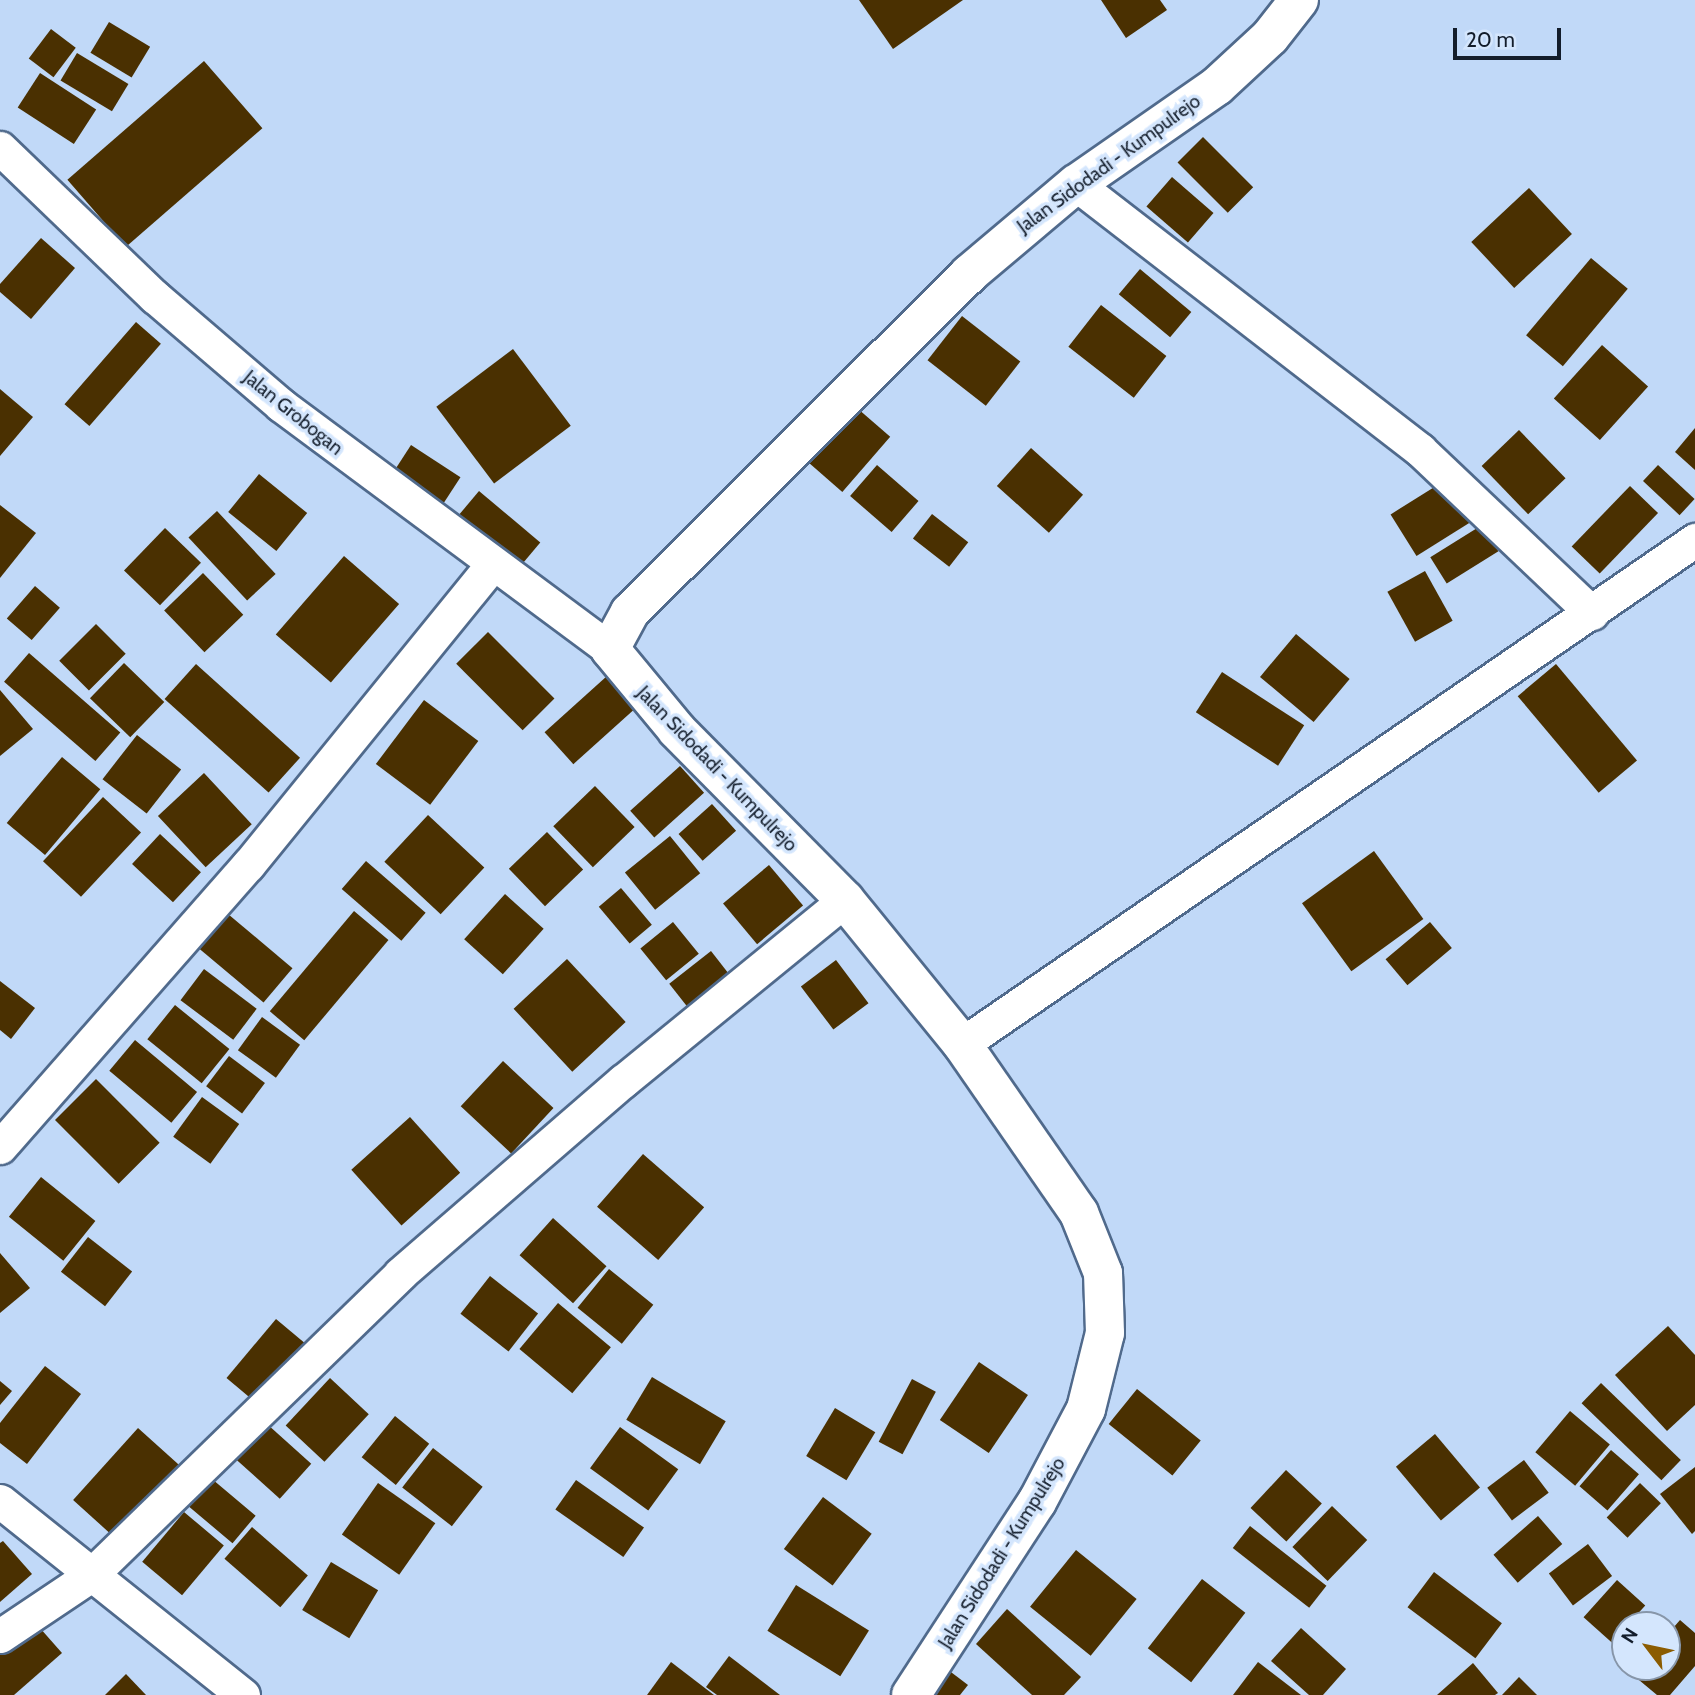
<!DOCTYPE html>
<html>
<head>
<meta charset="utf-8">
<style>
  body { margin:0 }
  #map { position:relative; width:1695px; height:1695px; overflow:hidden; background:#c1d9f8; font-family:Cabin,sans-serif }
  div>[style] { position:absolute }
  [style*='--x'] { left:calc(var(--x)*1px); top:calc(var(--y)*1px); width:calc(var(--w)*1px); rotate:calc(var(--a)*1deg) }
  .building>* { inset:0; background:#4a3001; transform-origin:0 0 }
  .roads { filter:drop-shadow(2px 0 #506a8c) drop-shadow(-2px 0 #506a8c) drop-shadow(0 2px #506a8c) drop-shadow(0 -2px #506a8c) }
  .minor>* { height:33px; margin:-16.5px; padding:0 16.5px; transform-origin:16.5px; border-radius:16.5px; background:#fff }
  .tertiary>* { height:38px; margin:-19px; padding:0 19px; transform-origin:19px; border-radius:19px; background:#fff }
  span { translate:-50% -50%; white-space:nowrap; text-align:center; line-height:1.15; -webkit-text-stroke:7px #d4e6fd; paint-order:stroke }
  .street-label { font-size:19px; color:#131d2b }
  .north { position:absolute; left:1611px; top:1611px; width:70px; height:70px; box-sizing:border-box; background:#d4e6fd; border:2px solid #8796a9; border-radius:50%; rotate:302deg; font-size:19px; font-weight:700; line-height:28px; text-align:center; color:#131d2b }
  .north::after { content:''; display:block; margin:auto; width:24px; height:32px; background:#8b5c01; clip-path:polygon(50% 0,100% 100%,50% 72%,0 100%) }
  .scale { position:absolute; left:1453px; top:28px; width:108px; height:32px; box-sizing:border-box; border:4px solid #131d2b; border-top:0; padding-left:9px; font-size:21px; line-height:24px; white-space:nowrap; color:#131d2b; -webkit-text-stroke:5px #d4e6fd; paint-order:stroke }
</style>
</head>
<body>
<div id="map">
  <div class="building">
    <div style="clip-path:polygon(859px 0,963px 0,893px 49px)"></div>
    <div style="clip-path:polygon(1101px 0,1160px 0,1167px 10px,1126px 38px)"></div>
    <div style="left:109px;top:22px;width:48px;height:36px;rotate:31deg"></div>
    <div style="left:51px;top:29px;width:31px;height:37px;rotate:37deg"></div>
    <div style="left:77px;top:53px;width:60px;height:32px;rotate:31deg"></div>
    <div style="left:204px;top:61px;width:89px;height:181px;rotate:49deg"></div>
    <div style="left:40px;top:73px;width:67px;height:41px;rotate:33deg"></div>
    <div style="left:1203px;top:137px;width:71px;height:36px;rotate:45deg"></div>
    <div style="left:1172px;top:177px;width:55px;height:39px;rotate:41deg"></div>
    <div style="left:1529px;top:188px;width:63px;height:79px;rotate:47deg"></div>
    <div style="clip-path:polygon(41px 238px,75px 268px,31px 319px,0 292px,0 284px)"></div>
    <div style="left:1591px;top:258px;width:48px;height:101px;rotate:40deg"></div>
    <div style="left:1140px;top:269px;width:67px;height:33px;rotate:40deg"></div>
    <div style="left:1101px;top:305px;width:83px;height:53px;rotate:38deg"></div>
    <div style="left:962px;top:316px;width:74px;height:56px;rotate:38deg"></div>
    <div style="left:136px;top:322px;width:33px;height:109px;rotate:41deg"></div>
    <div style="left:1602px;top:345px;width:62px;height:72px;rotate:42deg"></div>
    <div style="left:513px;top:349px;width:96px;height:96px;rotate:53deg"></div>
    <div style="clip-path:polygon(0 389px,33px 417px,0 456px)"></div>
    <div style="left:857px;top:408px;width:44px;height:73px;rotate:41deg"></div>
    <div style="clip-path:polygon(1695px 428px,1695px 470px,1675px 452px)"></div>
    <div style="left:1519px;top:430px;width:67px;height:52px;rotate:46deg"></div>
    <div style="left:411px;top:445px;width:59px;height:44px;rotate:33deg"></div>
    <div style="left:1031px;top:448px;width:70px;height:51px;rotate:42deg"></div>
    <div style="left:877px;top:465px;width:55px;height:41px;rotate:41deg"></div>
    <div style="left:1658px;top:465px;width:50px;height:22px;rotate:43deg"></div>
    <div style="left:259px;top:474px;width:62px;height:49px;rotate:39deg"></div>
    <div style="left:1444px;top:481px;width:49px;height:63px;rotate:58deg"></div>
    <div style="left:1630px;top:486px;width:39px;height:84px;rotate:44deg"></div>
    <div style="left:479px;top:491px;width:80px;height:37px;rotate:40deg"></div>
    <div style="clip-path:polygon(0 505px,36px 533px,0 578px)"></div>
    <div style="left:217px;top:511px;width:86px;height:39px;rotate:47deg"></div>
    <div style="left:932px;top:514px;width:46px;height:31px;rotate:38deg"></div>
    <div style="left:1482px;top:525px;width:31px;height:61px;rotate:58deg"></div>
    <div style="left:165px;top:528px;width:50px;height:59px;rotate:44deg"></div>
    <div style="left:344px;top:556px;width:73px;height:104px;rotate:41deg"></div>
    <div style="left:1425px;top:571px;width:57px;height:43px;rotate:61deg"></div>
    <div style="left:203px;top:573px;width:58px;height:54px;rotate:46deg"></div>
    <div style="left:35px;top:586px;width:33px;height:43px;rotate:41deg"></div>
    <div style="left:96px;top:624px;width:42px;height:52px;rotate:45deg"></div>
    <div style="left:488px;top:632px;width:94px;height:45px;rotate:45deg"></div>
    <div style="left:1296px;top:634px;width:70px;height:56px;rotate:40deg"></div>
    <div style="left:29px;top:653px;width:121px;height:38px;rotate:41deg"></div>
    <div style="left:124px;top:663px;width:56px;height:49px;rotate:44deg"></div>
    <div style="left:196px;top:664px;width:140px;height:47px;rotate:42deg"></div>
    <div style="left:1556px;top:664px;width:126px;height:50px;rotate:50deg"></div>
    <div style="left:1222px;top:672px;width:98px;height:48px;rotate:33deg"></div>
    <div style="left:607px;top:676px;width:43px;height:84px;rotate:48deg"></div>
    <div style="clip-path:polygon(0 690px,33px 729px,0 756px)"></div>
    <div style="left:424px;top:700px;width:68px;height:80px;rotate:37deg"></div>
    <div style="left:137px;top:735px;width:56px;height:56px;rotate:38deg"></div>
    <div style="left:62px;top:757px;width:50px;height:86px;rotate:40deg"></div>
    <div style="left:680px;top:766px;width:36px;height:67px;rotate:48deg"></div>
    <div style="left:204px;top:773px;width:70px;height:63px;rotate:47deg"></div>
    <div style="left:595px;top:786px;width:57px;height:58px;rotate:46deg"></div>
    <div style="left:103px;top:797px;width:52px;height:88px;rotate:43deg"></div>
    <div style="left:712px;top:804px;width:36px;height:45px;rotate:48deg"></div>
    <div style="left:428px;top:815px;width:77px;height:64px;rotate:43deg"></div>
    <div style="left:547px;top:832px;width:52px;height:53px;rotate:46deg"></div>
    <div style="left:160px;top:834px;width:56px;height:41px;rotate:43deg"></div>
    <div style="left:670px;top:836px;width:48px;height:58px;rotate:51deg"></div>
    <div style="left:1374px;top:851px;width:84px;height:89px;rotate:54deg"></div>
    <div style="left:366px;top:861px;width:79px;height:37px;rotate:41deg"></div>
    <div style="left:769px;top:865px;width:53px;height:60px;rotate:50deg"></div>
    <div style="left:621px;top:888px;width:48px;height:29px;rotate:50deg"></div>
    <div style="left:505px;top:894px;width:52px;height:61px;rotate:42deg"></div>
    <div style="left:222px;top:909px;width:92px;height:45px;rotate:40deg"></div>
    <div style="left:354px;top:911px;width:45px;height:131px;rotate:40deg"></div>
    <div style="left:673px;top:922px;width:41px;height:42px;rotate:51deg"></div>
    <div style="left:1430px;top:922px;width:34px;height:58px;rotate:50deg"></div>
    <div style="left:711px;top:951px;width:31px;height:53px;rotate:52deg"></div>
    <div style="left:567px;top:959px;width:86px;height:73px;rotate:47deg"></div>
    <div style="left:836px;top:960px;width:54px;height:44px;rotate:53deg"></div>
    <div style="left:204px;top:969px;width:66px;height:39px;rotate:37deg"></div>
    <div style="clip-path:polygon(0 981px,35px 1008px,11px 1039px,0 1030px)"></div>
    <div style="left:175px;top:1005px;width:70px;height:44px;rotate:39deg"></div>
    <div style="left:262px;top:1017px;width:47px;height:41px;rotate:36deg"></div>
    <div style="left:135px;top:1040px;width:81px;height:40px;rotate:40deg"></div>
    <div style="left:229px;top:1056px;width:45px;height:38px;rotate:37deg"></div>
    <div style="left:503px;top:1061px;width:69px;height:62px;rotate:43deg"></div>
    <div style="left:96px;top:1079px;width:90px;height:58px;rotate:45deg"></div>
    <div style="left:202px;top:1097px;width:46px;height:49px;rotate:36deg"></div>
    <div style="left:410px;top:1117px;width:75px;height:79px;rotate:48deg"></div>
    <div style="left:643px;top:1154px;width:81px;height:70px;rotate:41deg"></div>
    <div style="left:41px;top:1177px;width:70px;height:51px;rotate:39deg"></div>
    <div style="left:553px;top:1218px;width:72px;height:50px;rotate:42deg"></div>
    <div style="left:88px;top:1237px;width:56px;height:44px;rotate:38deg"></div>
    <div style="clip-path:polygon(0 1253px,30px 1288px,0 1313px)"></div>
    <div style="left:609px;top:1269px;width:57px;height:50px;rotate:39deg"></div>
    <div style="left:490px;top:1276px;width:61px;height:48px;rotate:38deg"></div>
    <div style="left:558px;top:1303px;width:69px;height:60px;rotate:40deg"></div>
    <div style="left:276px;top:1319px;width:39px;height:77px;rotate:40deg"></div>
    <div style="clip-path:polygon(1668px 1326px,1695px 1355px,1695px 1405px,1667px 1431px,1615px 1375px)"></div>
    <div style="left:979px;top:1362px;width:59px;height:70px;rotate:34deg"></div>
    <div style="clip-path:polygon(45px 1366px,81px 1394px,27px 1464px,0 1443px,0 1423px)"></div>
    <div style="left:652px;top:1377px;width:86px;height:50px;rotate:31deg"></div>
    <div style="left:330px;top:1378px;width:53px;height:65px;rotate:43deg"></div>
    <div style="left:912px;top:1379px;width:27px;height:71px;rotate:28deg"></div>
    <div style="clip-path:polygon(0 1381px,12px 1391px,0 1405px)"></div>
    <div style="left:1601px;top:1383px;width:111px;height:28px;rotate:44deg"></div>
    <div style="left:1137px;top:1389px;width:82px;height:45px;rotate:39deg"></div>
    <div style="left:835px;top:1408px;width:47px;height:56px;rotate:31deg"></div>
    <div style="left:1570px;top:1411px;width:52px;height:54px;rotate:40deg"></div>
    <div style="left:257px;top:1415px;width:73px;height:47px;rotate:42deg"></div>
    <div style="left:395px;top:1416px;width:44px;height:53px;rotate:39deg"></div>
    <div style="left:620px;top:1427px;width:72px;height:51px;rotate:36deg"></div>
    <div style="left:138px;top:1428px;width:55px;height:97px;rotate:42deg"></div>
    <div style="left:1435px;top:1434px;width:70px;height:51px;rotate:50deg"></div>
    <div style="left:433px;top:1448px;width:63px;height:50px;rotate:38deg"></div>
    <div style="left:1611px;top:1450px;width:37px;height:48px;rotate:41deg"></div>
    <div style="left:1524px;top:1460px;width:41px;height:46px;rotate:53deg"></div>
    <div style="clip-path:polygon(1695px 1467px,1695px 1531px,1692px 1534px,1660px 1494px)"></div>
    <div style="left:1286px;top:1470px;width:49px;height:52px;rotate:43deg"></div>
    <div style="left:212px;top:1479px;width:57px;height:36px;rotate:40deg"></div>
    <div style="left:576px;top:1480px;width:83px;height:36px;rotate:35deg"></div>
    <div style="left:378px;top:1483px;width:70px;height:63px;rotate:35deg"></div>
    <div style="left:1640px;top:1483px;width:29px;height:48px;rotate:44deg"></div>
    <div style="left:823px;top:1497px;width:61px;height:65px;rotate:37deg"></div>
    <div style="left:1332px;top:1506px;width:49px;height:57px;rotate:44deg"></div>
    <div style="left:184px;top:1512px;width:52px;height:65px;rotate:40deg"></div>
    <div style="left:1538px;top:1516px;width:37px;height:59px;rotate:49deg"></div>
    <div style="left:1250px;top:1526px;width:97px;height:28px;rotate:38deg"></div>
    <div style="left:252px;top:1527px;width:74px;height:42px;rotate:41deg"></div>
    <div style="clip-path:polygon(3px 1541px,32px 1574px,0 1602px,0 1543px)"></div>
    <div style="left:1588px;top:1544px;width:40px;height:49px;rotate:53deg"></div>
    <div style="left:1076px;top:1550px;width:78px;height:73px;rotate:39deg"></div>
    <div style="left:331px;top:1562px;width:55px;height:56px;rotate:31deg"></div>
    <div style="left:1434px;top:1572px;width:85px;height:44px;rotate:37deg"></div>
    <div style="left:1202px;top:1579px;width:55px;height:88px;rotate:38deg"></div>
    <div style="left:1617px;top:1580px;width:38px;height:50px;rotate:42deg"></div>
    <div style="left:796px;top:1585px;width:86px;height:54px;rotate:32deg"></div>
    <div style="clip-path:polygon(1007px 1609px,1081px 1677px,1064px 1695px,1032px 1695px,976px 1644px)"></div>
    <div style="clip-path:polygon(32px 1619px,62px 1653px,14px 1695px,0 1695px,0 1648px)"></div>
    <div style="clip-path:polygon(1680px 1620px,1695px 1633px,1695px 1666px,1670px 1695px,1657px 1695px,1633px 1675px,1639px 1667px,1667px 1667px,1667px 1635px)"></div>
    <div style="clip-path:polygon(1301px 1628px,1346px 1669px,1323px 1695px,1309px 1695px,1271px 1661px)"></div>
    <div style="clip-path:polygon(729px 1656px,780px 1695px,717px 1695px,706px 1687px)"></div>
    <div style="clip-path:polygon(671px 1662px,714px 1695px,647px 1695px)"></div>
    <div style="clip-path:polygon(1258px 1662px,1301px 1695px,1233px 1695px)"></div>
    <div style="clip-path:polygon(1473px 1663px,1498px 1693px,1495px 1695px,1437px 1695px)"></div>
    <div style="clip-path:polygon(943px 1666px,968px 1685px,960px 1695px,921px 1695px)"></div>
    <div style="clip-path:polygon(126px 1674px,146px 1695px,105px 1695px)"></div>
    <div style="clip-path:polygon(1519px 1677px,1537px 1695px,1502px 1695px)"></div>
  </div>
  <div class="roads">
    <div class="minor">
      <div style="--x:0;--y:148;--w:215;--a:43.9"></div>
      <div style="--x:155;--y:297;--w:166;--a:40.6"></div>
      <div style="--x:281;--y:405;--w:410;--a:36.6"></div>
      <div style="--x:1076;--y:184;--w:435;--a:37.7"></div>
      <div style="--x:1420;--y:450;--w:237;--a:43.5"></div>
      <div style="--x:962;--y:1044;--w:890;--a:-34.51"></div>
      <div style="--x:0;--y:1147;--w:376;--a:-48.7"></div>
      <div style="--x:248;--y:865;--w:388;--a:-50.9"></div>
      <div style="--x:0;--y:1501;--w:311;--a:38.6"></div>
      <div style="--x:0;--y:1636;--w:110;--a:-33.8"></div>
      <div style="--x:91;--y:1575;--w:431;--a:-44.2"></div>
      <div style="--x:400;--y:1274;--w:295;--a:-40.9"></div>
      <div style="--x:623;--y:1081;--w:286;--a:-39.2"></div>
    </div>
    <div class="tertiary">
      <div style="--x:911;--y:1695;--w:230;--a:-56.9"></div>
      <div style="--x:1037;--y:1502;--w:105;--a:-62.2"></div>
      <div style="--x:1086;--y:1409;--w:78;--a:-76"></div>
      <div style="--x:1105;--y:1333;--w:60;--a:-91.9"></div>
      <div style="--x:1103;--y:1273;--w:65;--a:-111.8"></div>
      <div style="--x:1079;--y:1213;--w:206;--a:-124.7"></div>
      <div style="--x:962;--y:1044;--w:186;--a:-129.1"></div>
      <div style="--x:845;--y:900;--w:239;--a:-134.7"></div>
      <div style="--x:677;--y:730;--w:105;--a:-129.6"></div>
      <div style="--x:610;--y:649;--w:42;--a:-61.6"></div>
      <div style="--x:630;--y:612;--w:479;--a:-44.9"></div>
      <div style="--x:969;--y:274;--w:140;--a:-40.1"></div>
      <div style="--x:1076;--y:184;--w:172;--a:-34.8"></div>
      <div style="--x:1217;--y:86;--w:72;--a:-42.8"></div>
      <div style="--x:1270;--y:37;--w:47;--a:-51.9"></div>
    </div>
  </div>
  <div class="street-label">
    <span style="left:1109px;top:164px;rotate:-36deg">Jalan Sidodadi - Kumpulrejo</span>
    <span style="left:293px;top:413px;rotate:39deg">Jalan Grobogan</span>
    <span style="left:717px;top:769px;rotate:46deg">Jalan Sidodadi - Kumpulrejo</span>
    <span style="left:1002px;top:1553px;rotate:-58deg">Jalan Sidodadi - Kumpulrejo</span>
  </div>
  <div class="north">N</div>
  <div class="scale">20 m</div>
</div>
</body>
</html>
